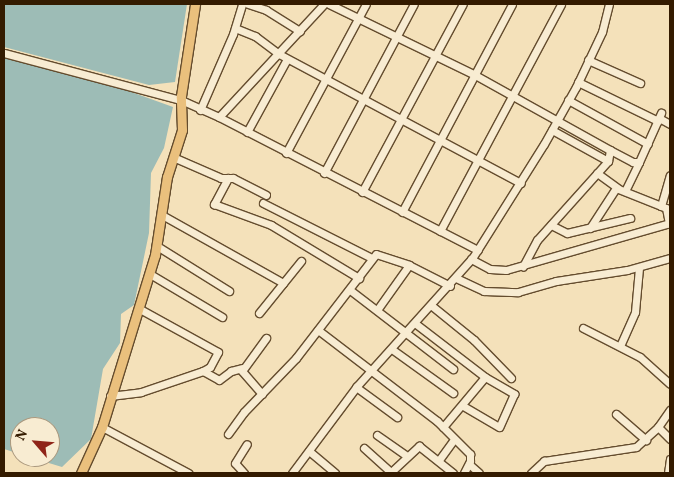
<!DOCTYPE html>
<html>
<head>
<meta charset="utf-8">
<style>
  body { margin:0 }
  #map { position:relative; width:674px; height:477px; overflow:hidden; background:#f4e1ba; font-family:Vollkorn,serif }
  div>[style] { position:absolute }
  [style*='--x'] { left:calc(var(--x)*1px); top:calc(var(--y)*1px); width:calc(var(--w)*1px); rotate:calc(var(--a)*1deg) }
  .water>* { inset:0; background:#9dbcb6 }
  .roads { filter:drop-shadow(1px 0 #644c2e) drop-shadow(-1px 0 #644c2e) drop-shadow(0 1px #644c2e) drop-shadow(0 -1px #644c2e) }
  .minor>* { height:7px; margin:-3.5px; padding:0 3.5px; transform-origin:3.5px; border-radius:3.5px; background:#f8ecd2 }
  .major>* { height:9px; margin:-4.5px; padding:0 4.5px; transform-origin:4.5px; border-radius:4.5px; background:#eac07d }
  span { translate:-50% -50%; white-space:nowrap; text-align:center; line-height:1.15; -webkit-text-stroke:4px #f8ecd2; paint-order:stroke }
  .frame { position:absolute; inset:0; border:5px solid #341b00; pointer-events:none }
  .north { position:absolute; left:10px; top:417px; width:50px; height:50px; box-sizing:border-box; background:#f8ecd2; border:1px solid #aa987e; border-radius:50%; rotate:297deg; font-size:14px; font-weight:700; line-height:20px; text-align:center; color:#341b00 }
  .north::after { content:''; display:block; margin:auto; width:18px; height:22px; background:#8f2418; clip-path:polygon(50% 0,100% 100%,50% 72%,0 100%) }
</style>
</head>
<body>
<div id="map">
  <div class="water">
    <div style="clip-path:polygon(4px 4px,187px 4px,175px 82px,149px 85px,4px 47px)"></div>
    <div style="clip-path:polygon(4px 58px,112px 85px,173px 107px,164px 148px,151px 173px,149px 233px,134px 305px,121px 314px,120px 343px,103px 369px,91px 439px,62px 467px,29px 457px,50px 457px,50px 427px,20px 427px,20px 454px,4px 449px)"></div>
  </div>
  <div class="roads">
    <div class="minor">
      <div style="--x:248;--y:4;--w:19;--a:18"></div>
      <div style="--x:266;--y:10;--w:40;--a:32"></div>
      <div style="--x:329;--y:4;--w:162;--a:25.9"></div>
      <div style="--x:475;--y:75;--w:154;--a:29.1"></div>
      <div style="--x:610;--y:150;--w:11;--a:100"></div>
      <div style="--x:608;--y:161;--w:106;--a:131.9"></div>
      <div style="--x:537;--y:240;--w:30;--a:118"></div>
      <div style="--x:235;--y:28;--w:22;--a:22"></div>
      <div style="--x:255;--y:36;--w:30;--a:37"></div>
      <div style="--x:279;--y:54;--w:274;--a:28.1"></div>
      <div style="--x:4;--y:53;--w:183;--a:14.9"></div>
      <div style="--x:181;--y:100;--w:42;--a:24.1"></div>
      <div style="--x:219;--y:117;--w:154;--a:-47.1"></div>
      <div style="--x:588;--y:60;--w:57;--a:23.9"></div>
      <div style="--x:578;--y:82;--w:89;--a:26"></div>
      <div style="--x:568;--y:100;--w:91;--a:28.8"></div>
      <div style="--x:200;--y:110;--w:83;--a:-66.5"></div>
      <div style="--x:233;--y:34;--w:31;--a:-73"></div>
      <div style="--x:219;--y:117;--w:291;--a:27.2"></div>
      <div style="--x:659;--y:118;--w:13;--a:29"></div>
      <div style="--x:552;--y:130;--w:64;--a:29"></div>
      <div style="--x:247;--y:132;--w:83;--a:-61.3"></div>
      <div style="--x:610;--y:150;--w:26;--a:28"></div>
      <div style="--x:633;--y:162;--w:6;--a:0"></div>
      <div style="--x:639;--y:162;--w:54;--a:-65.8"></div>
      <div style="--x:286;--y:153;--w:169;--a:-61.8"></div>
      <div style="--x:173;--y:157;--w:52;--a:23.6"></div>
      <div style="--x:221;--y:178;--w:12;--a:0"></div>
      <div style="--x:233;--y:178;--w:37;--a:27"></div>
      <div style="--x:324;--y:173;--w:191;--a:-62"></div>
      <div style="--x:597;--y:173;--w:26;--a:36"></div>
      <div style="--x:228;--y:178;--w:30;--a:118"></div>
      <div style="--x:214;--y:204;--w:61;--a:20.2"></div>
      <div style="--x:271;--y:225;--w:103;--a:31.1"></div>
      <div style="--x:625;--y:191;--w:32;--a:-64"></div>
      <div style="--x:362;--y:192;--w:213;--a:-61.8"></div>
      <div style="--x:263;--y:203;--w:122;--a:26.8"></div>
      <div style="--x:661;--y:206;--w:5;--a:22"></div>
      <div style="--x:666;--y:208;--w:16;--a:79"></div>
      <div style="--x:402;--y:212;--w:235;--a:-62.1"></div>
      <div style="--x:162;--y:215;--w:139;--a:29.3"></div>
      <div style="--x:551;--y:225;--w:18;--a:27"></div>
      <div style="--x:567;--y:233;--w:65;--a:-13.4"></div>
      <div style="--x:590;--y:228;--w:48;--a:-57"></div>
      <div style="--x:616;--y:188;--w:48;--a:21.8"></div>
      <div style="--x:661;--y:206;--w:32;--a:-74"></div>
      <div style="--x:440;--y:231;--w:257;--a:-61.9"></div>
      <div style="--x:157;--y:246;--w:85;--a:32"></div>
      <div style="--x:471;--y:259;--w:21;--a:28"></div>
      <div style="--x:490;--y:269;--w:16;--a:4"></div>
      <div style="--x:506;--y:270;--w:171;--a:-16"></div>
      <div style="--x:150;--y:274;--w:84;--a:30.8"></div>
      <div style="--x:456;--y:278;--w:31;--a:25"></div>
      <div style="--x:484;--y:291;--w:34;--a:2"></div>
      <div style="--x:518;--y:292;--w:40;--a:-16"></div>
      <div style="--x:556;--y:281;--w:72;--a:-8.8"></div>
      <div style="--x:627;--y:270;--w:45;--a:-15.6"></div>
      <div style="--x:350;--y:290;--w:130;--a:37.5"></div>
      <div style="--x:432;--y:306;--w:54;--a:39"></div>
      <div style="--x:474;--y:340;--w:53;--a:45.8"></div>
      <div style="--x:377;--y:310;--w:55;--a:-54.6"></div>
      <div style="--x:259;--y:313;--w:67;--a:-51.1"></div>
      <div style="--x:416;--y:324;--w:87;--a:37.5"></div>
      <div style="--x:485;--y:377;--w:34;--a:30"></div>
      <div style="--x:514;--y:394;--w:36;--a:114"></div>
      <div style="--x:499;--y:427;--w:42;--a:-149.7"></div>
      <div style="--x:583;--y:328;--w:64;--a:27"></div>
      <div style="--x:640;--y:357;--w:40;--a:42"></div>
      <div style="--x:318;--y:330;--w:150;--a:37.4"></div>
      <div style="--x:437;--y:421;--w:47;--a:45"></div>
      <div style="--x:470;--y:454;--w:7;--a:90"></div>
      <div style="--x:470;--y:461;--w:13;--a:117"></div>
      <div style="--x:620;--y:346;--w:37;--a:-66"></div>
      <div style="--x:635;--y:312;--w:44;--a:-84.8"></div>
      <div style="--x:393;--y:350;--w:74;--a:35.6"></div>
      <div style="--x:203;--y:371;--w:18;--a:29"></div>
      <div style="--x:219;--y:380;--w:15;--a:-37"></div>
      <div style="--x:231;--y:371;--w:11;--a:-15"></div>
      <div style="--x:356;--y:387;--w:51;--a:36.2"></div>
      <div style="--x:262;--y:394;--w:30;--a:-131"></div>
      <div style="--x:242;--y:371;--w:41;--a:-54"></div>
      <div style="--x:110;--y:396;--w:31;--a:-7"></div>
      <div style="--x:141;--y:392;--w:65;--a:-18.7"></div>
      <div style="--x:203;--y:371;--w:8;--a:-30"></div>
      <div style="--x:210;--y:367;--w:17;--a:-62"></div>
      <div style="--x:218;--y:352;--w:91;--a:-151.2"></div>
      <div style="--x:616;--y:414;--w:40;--a:41"></div>
      <div style="--x:102;--y:427;--w:98;--a:28.1"></div>
      <div style="--x:443;--y:427;--w:65;--a:-50"></div>
      <div style="--x:658;--y:427;--w:17;--a:45"></div>
      <div style="--x:228;--y:434;--w:27;--a:-54"></div>
      <div style="--x:244;--y:412;--w:75;--a:-46.1"></div>
      <div style="--x:296;--y:358;--w:131;--a:-52.4"></div>
      <div style="--x:376;--y:254;--w:35;--a:18"></div>
      <div style="--x:409;--y:265;--w:46;--a:27.1"></div>
      <div style="--x:377;--y:435;--w:35;--a:35"></div>
      <div style="--x:364;--y:448;--w:36;--a:42"></div>
      <div style="--x:309;--y:451;--w:34;--a:40"></div>
      <div style="--x:439;--y:460;--w:26;--a:-54"></div>
      <div style="--x:469;--y:464;--w:13;--a:42"></div>
      <div style="--x:244;--y:473;--w:13;--a:-132"></div>
      <div style="--x:235;--y:463;--w:22;--a:-58"></div>
      <div style="--x:292;--y:473;--w:109;--a:-53.2"></div>
      <div style="--x:357;--y:386;--w:173;--a:-48"></div>
      <div style="--x:473;--y:257;--w:133;--a:-57.9"></div>
      <div style="--x:544;--y:144;--w:65;--a:-60.7"></div>
      <div style="--x:576;--y:87;--w:61;--a:-64.7"></div>
      <div style="--x:602;--y:32;--w:29;--a:-76"></div>
      <div style="--x:390;--y:473;--w:40;--a:-43"></div>
      <div style="--x:419;--y:446;--w:43;--a:38.5"></div>
      <div style="--x:531;--y:473;--w:18;--a:-43"></div>
      <div style="--x:544;--y:461;--w:93;--a:-8.7"></div>
      <div style="--x:636;--y:447;--w:30;--a:-42"></div>
      <div style="--x:658;--y:427;--w:21;--a:-55"></div>
      <div style="--x:668;--y:473;--w:14;--a:-82"></div>
    </div>
    <div class="major">
      <div style="--x:81;--y:473;--w:51;--a:-65.5"></div>
      <div style="--x:102;--y:427;--w:180;--a:-72.9"></div>
      <div style="--x:155;--y:255;--w:79;--a:-81.3"></div>
      <div style="--x:167;--y:177;--w:49;--a:-72.3"></div>
      <div style="--x:182;--y:130;--w:34;--a:-92"></div>
      <div style="--x:181;--y:96;--w:93;--a:-81.3"></div>
    </div>
  </div>
  <div class="frame"></div>
  <div class="north">N</div>
</div>
</body>
</html>
